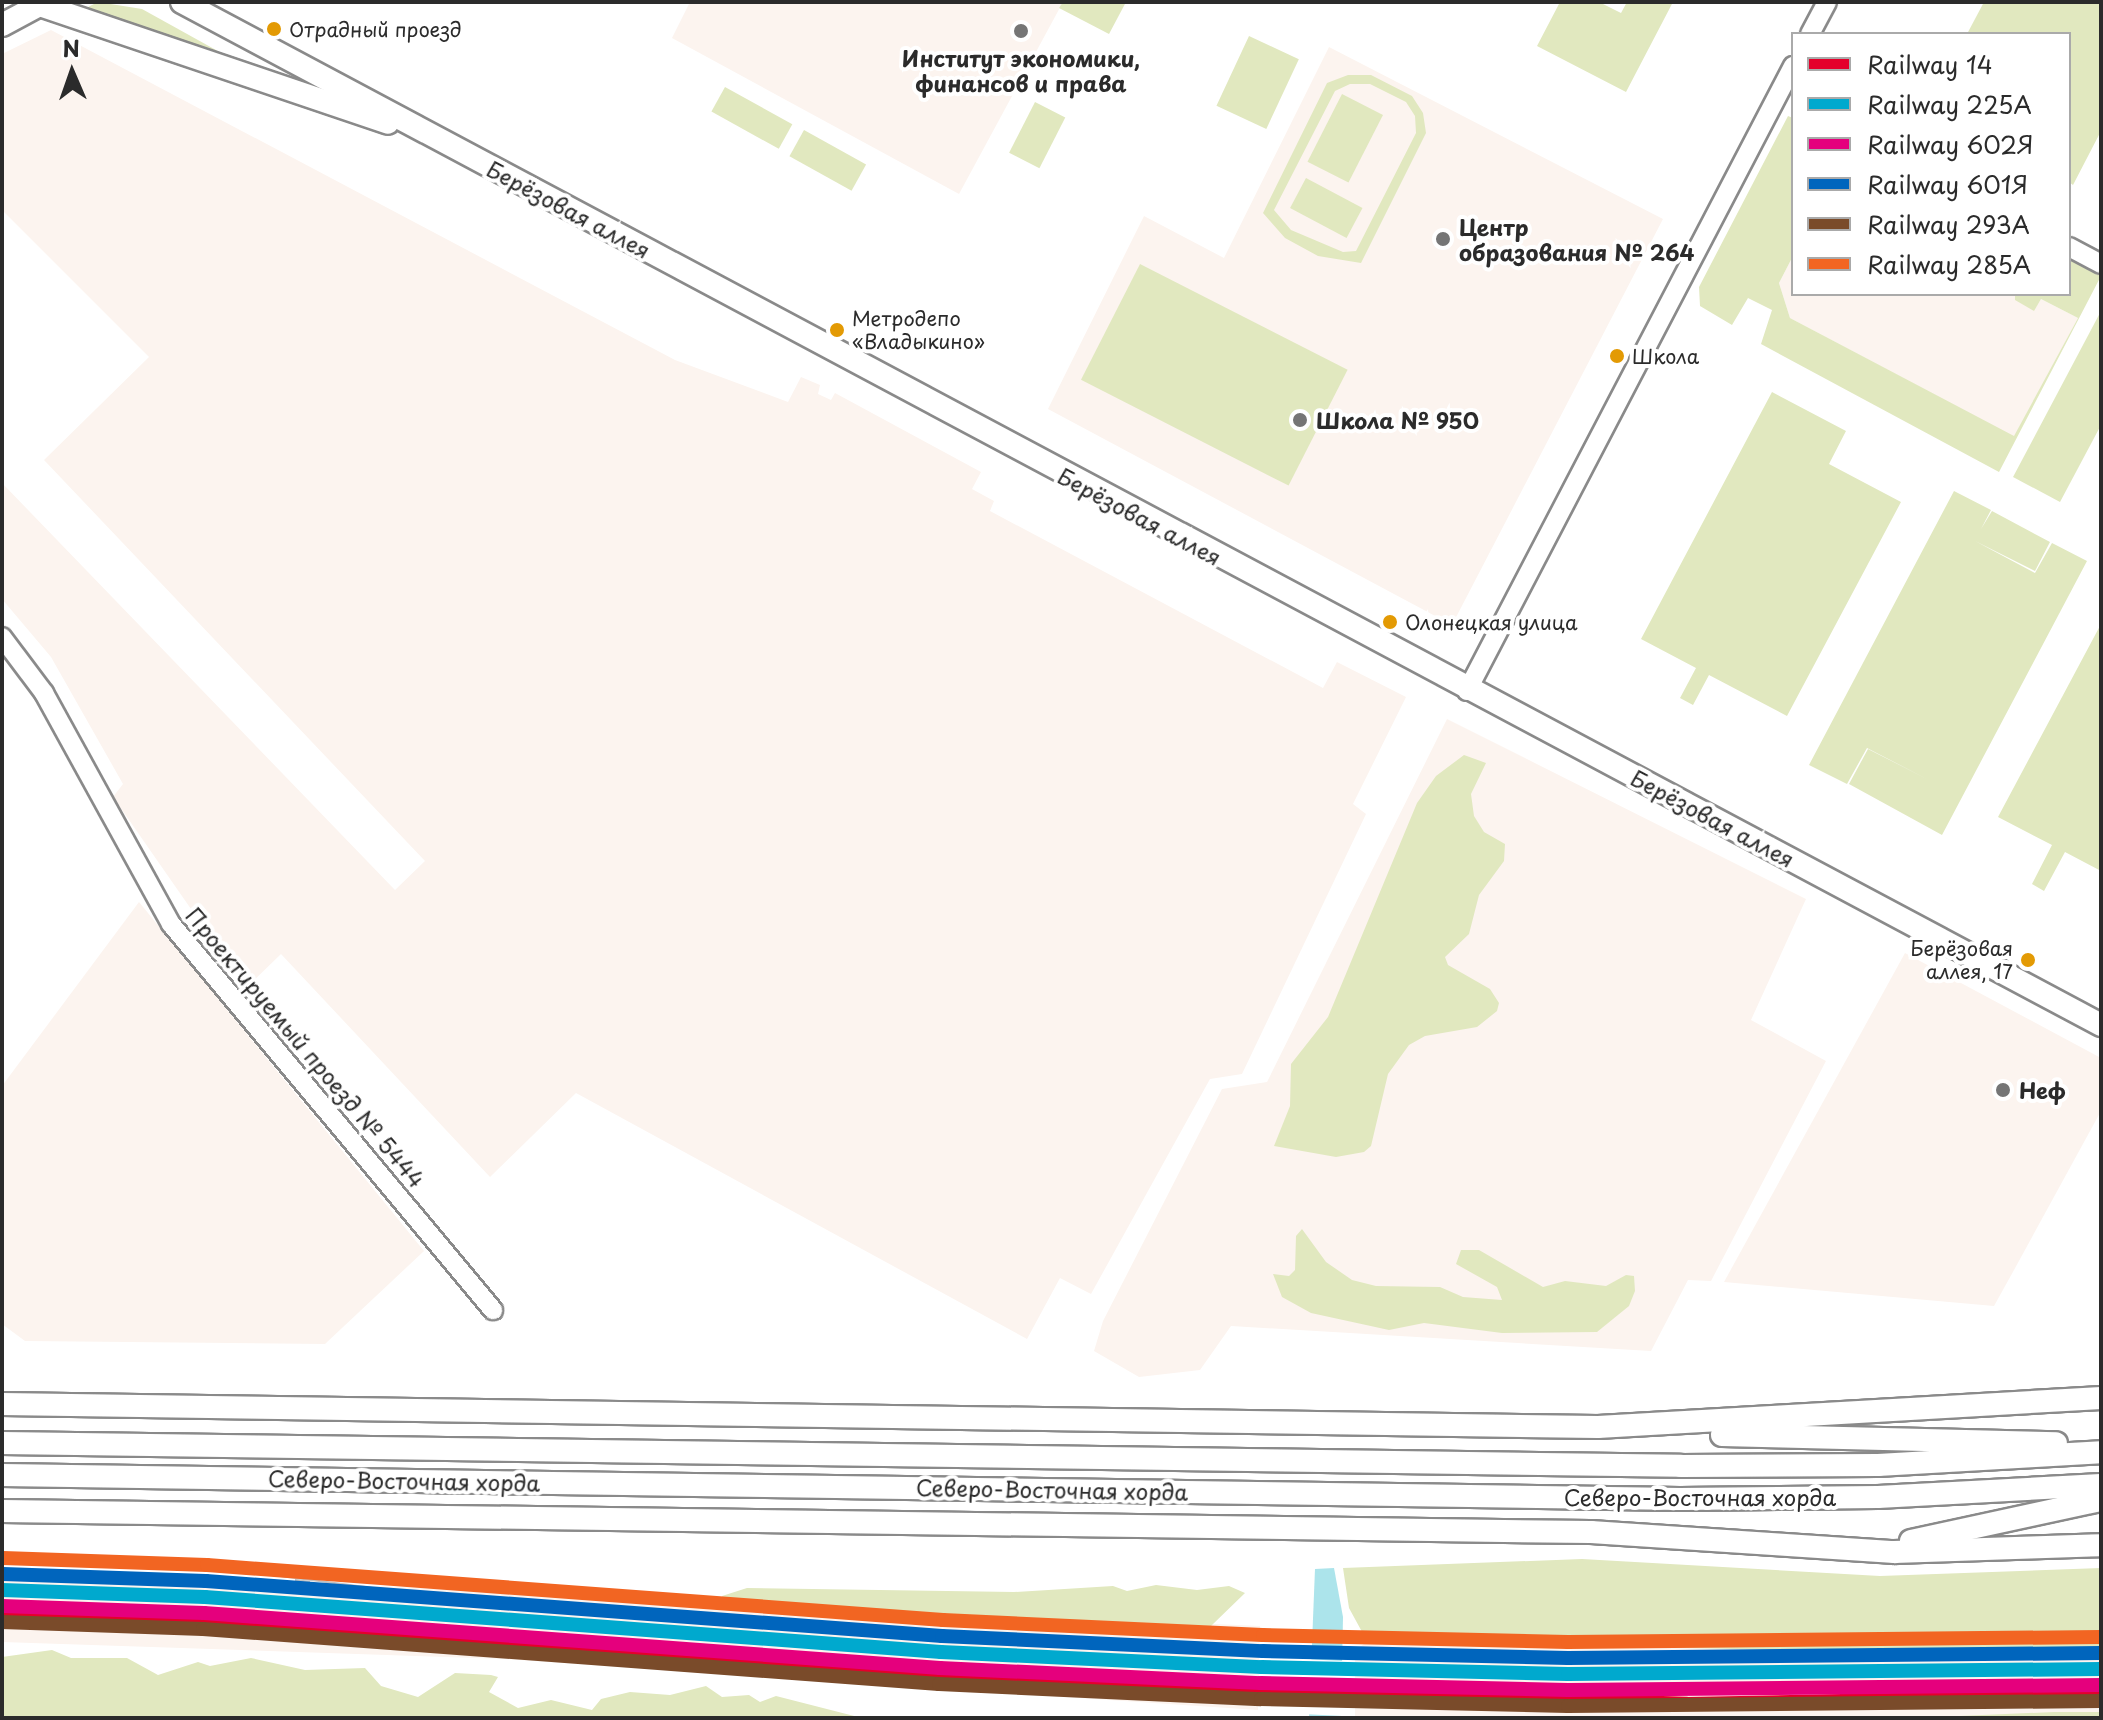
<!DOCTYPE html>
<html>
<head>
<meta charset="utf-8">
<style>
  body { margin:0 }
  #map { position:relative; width:2103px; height:1720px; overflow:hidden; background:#fff; font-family:"Playpen Sans",sans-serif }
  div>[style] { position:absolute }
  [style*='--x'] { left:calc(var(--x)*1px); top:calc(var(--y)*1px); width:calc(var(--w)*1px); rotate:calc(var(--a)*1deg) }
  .built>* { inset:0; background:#fcf4ef }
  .green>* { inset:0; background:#e1e8bf; transform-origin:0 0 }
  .water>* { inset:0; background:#ace4eb }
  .pier>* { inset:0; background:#fff; transform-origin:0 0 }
  .roads { filter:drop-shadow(2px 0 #8a8a8a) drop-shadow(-2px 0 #8a8a8a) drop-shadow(0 2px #8a8a8a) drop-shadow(0 -2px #8a8a8a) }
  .minor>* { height:18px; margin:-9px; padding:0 9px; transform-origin:9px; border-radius:9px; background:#fff }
  .major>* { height:22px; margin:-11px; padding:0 11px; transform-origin:11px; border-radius:11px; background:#fff }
  .rail>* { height:8px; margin-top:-4px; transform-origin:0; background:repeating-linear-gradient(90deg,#fff 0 15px,#c2c2c2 0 30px); box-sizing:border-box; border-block:2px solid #c2c2c2 }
  .rail-1>* { height:14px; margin:-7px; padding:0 7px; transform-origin:7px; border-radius:7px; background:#e4002b }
  .rail-2>* { height:14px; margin:-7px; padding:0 7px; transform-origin:7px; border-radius:7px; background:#00a9ce }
  .rail-3>* { height:14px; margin:-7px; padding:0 7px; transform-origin:7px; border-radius:7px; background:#e5007d }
  .rail-4>* { height:14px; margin:-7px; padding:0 7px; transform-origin:7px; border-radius:7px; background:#0065bd }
  .rail-5>* { height:14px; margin:-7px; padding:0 7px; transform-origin:7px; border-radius:7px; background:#7a4b2a }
  .rail-6>* { height:14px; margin:-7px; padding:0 7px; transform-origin:7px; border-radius:7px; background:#f26522 }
  .dots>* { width:22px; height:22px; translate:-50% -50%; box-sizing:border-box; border:4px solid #fff; border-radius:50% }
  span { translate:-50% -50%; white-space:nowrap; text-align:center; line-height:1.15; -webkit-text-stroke:8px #fff; paint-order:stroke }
  .bus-label { font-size:20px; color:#2b2b2b }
  .left { translate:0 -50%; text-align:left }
  .right { translate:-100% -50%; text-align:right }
  .poi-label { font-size:22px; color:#2b2b2b; font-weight:700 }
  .street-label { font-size:22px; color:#2b2b2b }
  .frame { position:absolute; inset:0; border:4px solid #2b2b2b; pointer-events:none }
  .legend { position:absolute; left:1791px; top:32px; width:280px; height:264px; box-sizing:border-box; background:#fff; border:2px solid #aaa; margin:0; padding:10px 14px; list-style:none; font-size:24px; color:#2b2b2b }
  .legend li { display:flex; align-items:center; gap:16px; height:40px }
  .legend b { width:40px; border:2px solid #aaa }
  .north { position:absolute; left:32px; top:32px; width:80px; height:80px; -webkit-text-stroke:6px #fff; paint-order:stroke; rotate:358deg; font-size:22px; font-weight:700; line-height:32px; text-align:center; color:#2b2b2b }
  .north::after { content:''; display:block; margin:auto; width:28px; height:36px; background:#2b2b2b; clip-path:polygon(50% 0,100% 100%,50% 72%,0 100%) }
</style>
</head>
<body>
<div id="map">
  <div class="built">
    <div style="clip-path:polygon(690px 2px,1063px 2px,959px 194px,672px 38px)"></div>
    <div style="clip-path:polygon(51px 30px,675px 360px,788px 402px,801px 377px,820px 385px,818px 394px,831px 400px,835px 393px,981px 472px,972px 489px,994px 501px,990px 511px,1323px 688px,1337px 662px,1406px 697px,1353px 804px,1366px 814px,1242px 1074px,1210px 1079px,1091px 1294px,1060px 1278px,1027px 1339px,576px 1093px,490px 1177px,281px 954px,246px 988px,113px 797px,123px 784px,51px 657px,2px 599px,2px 483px,395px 890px,425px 861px,44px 460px,149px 357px,2px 210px,2px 54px)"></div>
    <div style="clip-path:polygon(1329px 47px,1663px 219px,1452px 625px,1048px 409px,1144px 216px,1224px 258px)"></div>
    <div style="clip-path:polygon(1793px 256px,1793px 294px,2015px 294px,2034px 310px,2041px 299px,2078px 318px,2014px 437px,1790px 318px,1779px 283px)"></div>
    <div style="clip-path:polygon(1447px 719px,1806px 899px,1751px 1020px,1826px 1061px,1711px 1281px,1688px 1280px,1651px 1351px,1231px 1326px,1200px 1370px,1139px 1377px,1094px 1351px,1103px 1321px,1222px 1089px,1267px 1082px)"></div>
    <div style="clip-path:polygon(139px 902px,424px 1251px,325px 1344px,25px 1341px,2px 1324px,2px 1086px)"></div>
    <div style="clip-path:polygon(1905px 953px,2101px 1058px,2101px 1111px,2014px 1270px,1994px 1306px,1724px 1282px)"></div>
    <div style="clip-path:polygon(2px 1569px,1260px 1626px,1258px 1710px,504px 1659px,2px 1642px)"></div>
    <div style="clip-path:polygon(1367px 1641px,2101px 1657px,2101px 1718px,1355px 1718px,1355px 1652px)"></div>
  </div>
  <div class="green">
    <div style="clip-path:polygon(98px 2px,142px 9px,225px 55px,223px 59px,84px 9px)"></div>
    <div style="clip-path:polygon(1063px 2px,1126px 2px,1109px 34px,1059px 8px)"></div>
    <div style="clip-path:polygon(1560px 2px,1599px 2px,1621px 13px,1627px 2px,1673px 2px,1626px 92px,1537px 46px)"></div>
    <div style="clip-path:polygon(1984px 2px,2101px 2px,2101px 131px,2073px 185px,2069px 182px,2069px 34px,1967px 34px)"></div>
    <div style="left:1249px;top:36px;width:55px;height:77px;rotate:25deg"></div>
    <div style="clip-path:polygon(evenodd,1348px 75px,1371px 75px,1412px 96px,1423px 113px,1426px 133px,1361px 263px,1318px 256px,1285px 238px,1263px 213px,1327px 83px,1348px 75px,1350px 84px,1370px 84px,1406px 102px,1415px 116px,1416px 133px,1356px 251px,1343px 252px,1291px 230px,1274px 210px,1335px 91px,1350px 84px)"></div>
    <div style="left:725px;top:87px;width:77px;height:28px;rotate:29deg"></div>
    <div style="left:1342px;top:94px;width:46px;height:76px;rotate:27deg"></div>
    <div style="left:1035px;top:102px;width:34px;height:57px;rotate:27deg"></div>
    <div style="clip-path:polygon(1788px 116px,1793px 118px,1793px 256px,1779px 283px,1790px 318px,2014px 436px,2078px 318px,2041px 299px,2034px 311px,2015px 300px,2015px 294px,2069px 294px,2069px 259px,2101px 276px,1999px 472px,1761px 344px,1772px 310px,1748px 298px,1732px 325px,1700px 306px,1699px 287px)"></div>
    <div style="left:804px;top:130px;width:71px;height:30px;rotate:29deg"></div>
    <div style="left:1306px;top:178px;width:64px;height:34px;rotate:28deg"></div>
    <div style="left:1140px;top:264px;width:233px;height:130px;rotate:27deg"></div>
    <div style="clip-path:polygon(2101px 311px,2101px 425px,2060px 502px,2013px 477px)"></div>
    <div style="clip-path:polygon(1772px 392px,1846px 431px,1829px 464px,1901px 502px,1787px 716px,1709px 675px,1693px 705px,1680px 698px,1696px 668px,1641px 639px)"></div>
    <div style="clip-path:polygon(1954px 491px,1991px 510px,1981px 529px,1992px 511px,2050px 542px,2035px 571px,1975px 541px,2035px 573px,2052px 543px,2087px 561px,1942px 835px,1849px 784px,1868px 749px,1927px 779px,1867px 748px,1847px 784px,1809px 765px)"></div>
    <div style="clip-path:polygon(2101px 624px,2101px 871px,2065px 852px,2044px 891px,2032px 884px,2052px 845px,1998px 817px)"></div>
    <div style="clip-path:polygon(1464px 755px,1486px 763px,1471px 794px,1474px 816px,1484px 832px,1505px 844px,1504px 861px,1479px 895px,1469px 934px,1445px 957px,1448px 965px,1490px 989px,1499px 1003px,1497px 1011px,1477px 1027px,1425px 1036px,1409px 1045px,1388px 1074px,1371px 1146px,1364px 1152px,1336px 1157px,1274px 1146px,1290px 1106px,1291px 1064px,1328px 1017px,1417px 803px,1436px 776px)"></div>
    <div style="clip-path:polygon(1302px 1229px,1326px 1262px,1352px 1280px,1376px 1286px,1440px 1287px,1463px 1297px,1502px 1300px,1497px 1287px,1456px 1264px,1461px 1250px,1479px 1250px,1543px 1287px,1565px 1281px,1606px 1286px,1626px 1275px,1634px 1276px,1635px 1291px,1629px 1306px,1597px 1332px,1502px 1333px,1424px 1323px,1389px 1330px,1311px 1313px,1282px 1297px,1273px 1274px,1289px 1276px,1295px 1270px,1296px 1236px)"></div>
    <div style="clip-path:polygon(1582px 1559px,1880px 1576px,2101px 1568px,2101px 1657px,1367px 1641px,1349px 1608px,1343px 1568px)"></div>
    <div style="clip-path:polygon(1156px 1585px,1197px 1590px,1229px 1586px,1245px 1593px,1211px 1626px,758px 1609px,725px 1605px,722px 1596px,747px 1588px,1014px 1592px,1113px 1586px,1127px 1591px)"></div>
    <div style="clip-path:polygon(52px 1650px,71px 1658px,127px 1658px,158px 1675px,198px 1662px,210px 1666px,251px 1658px,305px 1670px,365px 1668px,381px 1686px,418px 1697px,455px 1673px,491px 1675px,498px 1677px,489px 1692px,518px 1708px,551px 1700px,592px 1710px,601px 1699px,630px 1692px,670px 1695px,706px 1686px,722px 1697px,749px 1695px,760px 1702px,776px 1696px,862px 1718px,2px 1718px,2px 1657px)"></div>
    <div style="clip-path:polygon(2054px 1712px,2101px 1712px,2101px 1718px,1913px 1718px)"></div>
  </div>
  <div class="water">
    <div style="clip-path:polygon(1334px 1568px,1343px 1617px,1341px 1718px,1309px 1718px,1315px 1569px)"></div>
  </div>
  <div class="pier">
    <div style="left:1305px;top:1659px;width:41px;height:55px;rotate:3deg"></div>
  </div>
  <div class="roads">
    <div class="minor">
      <div style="--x:1810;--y:34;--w:36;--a:-62"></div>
      <div style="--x:2069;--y:247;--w:36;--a:28"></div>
      <div style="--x:2;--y:637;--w:70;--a:53.1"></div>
      <div style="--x:44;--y:693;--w:264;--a:61.2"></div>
      <div style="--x:171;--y:924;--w:503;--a:50.17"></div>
      <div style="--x:1467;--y:691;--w:705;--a:-62.45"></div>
    </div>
    <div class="major">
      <div style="--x:182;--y:2;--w:2175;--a:28.06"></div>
      <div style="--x:40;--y:5;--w:367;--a:18.7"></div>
      <div style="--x:2;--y:25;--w:49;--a:-28.1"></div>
      <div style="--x:2;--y:1404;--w:1596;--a:0.83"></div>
      <div style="--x:1598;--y:1427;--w:504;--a:-3.3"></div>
      <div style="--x:1722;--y:1435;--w:334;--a:1.4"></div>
      <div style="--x:2;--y:1443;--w:1679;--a:0.78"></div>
      <div style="--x:1681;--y:1466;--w:197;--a:-0.3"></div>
      <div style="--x:1878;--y:1465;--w:223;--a:-3.3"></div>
      <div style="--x:2;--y:1475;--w:1678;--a:0.82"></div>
      <div style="--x:1680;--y:1499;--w:198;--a:-0.6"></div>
      <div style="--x:1878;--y:1497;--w:223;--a:-3.1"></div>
      <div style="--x:2;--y:1511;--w:1589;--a:0.76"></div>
      <div style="--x:1591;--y:1532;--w:304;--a:3.8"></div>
      <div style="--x:1894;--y:1552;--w:207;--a:-1.9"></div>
      <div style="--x:1911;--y:1541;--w:194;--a:-12.2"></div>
    </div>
  </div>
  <div class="rail">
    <div style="--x:280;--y:1579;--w:179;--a:7.4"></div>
  </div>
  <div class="rail-1">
    <div style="--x:2;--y:1613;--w:338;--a:2.9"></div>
    <div style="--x:340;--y:1630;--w:483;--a:4.9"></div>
    <div style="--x:821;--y:1671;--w:440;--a:2.6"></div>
    <div style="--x:1261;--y:1691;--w:426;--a:1.7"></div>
    <div style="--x:1687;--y:1704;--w:414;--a:-1.1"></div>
  </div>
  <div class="rail-2">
    <div style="--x:2;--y:1590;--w:203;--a:2"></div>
    <div style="--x:205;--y:1597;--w:738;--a:4.27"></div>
    <div style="--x:941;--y:1652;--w:321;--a:2.7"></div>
    <div style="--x:1262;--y:1667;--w:306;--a:1.3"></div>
    <div style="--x:1568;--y:1674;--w:533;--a:-0.54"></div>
  </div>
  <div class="rail-3">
    <div style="--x:2;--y:1606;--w:202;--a:2"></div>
    <div style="--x:204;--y:1613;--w:738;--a:4.27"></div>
    <div style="--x:940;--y:1668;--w:321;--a:2.7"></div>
    <div style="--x:1261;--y:1683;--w:307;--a:1.3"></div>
    <div style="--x:1568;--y:1690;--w:533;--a:-0.54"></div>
  </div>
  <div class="rail-4">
    <div style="--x:3;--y:1574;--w:203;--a:2"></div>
    <div style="--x:206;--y:1581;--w:738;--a:4.27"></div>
    <div style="--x:942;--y:1636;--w:321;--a:2.7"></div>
    <div style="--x:1263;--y:1651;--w:305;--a:1.3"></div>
    <div style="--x:1568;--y:1658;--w:533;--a:-0.54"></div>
  </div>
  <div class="rail-5">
    <div style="--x:2;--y:1622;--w:201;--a:2"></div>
    <div style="--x:203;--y:1629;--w:738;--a:4.27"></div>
    <div style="--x:939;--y:1684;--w:322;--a:2.7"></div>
    <div style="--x:1261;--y:1699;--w:307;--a:1.3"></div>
    <div style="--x:1568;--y:1706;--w:533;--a:-0.54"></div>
  </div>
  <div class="rail-6">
    <div style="--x:3;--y:1558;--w:204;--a:2"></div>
    <div style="--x:207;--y:1565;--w:738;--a:4.27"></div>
    <div style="--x:943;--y:1620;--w:320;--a:2.7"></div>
    <div style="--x:1263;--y:1635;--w:305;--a:1.3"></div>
    <div style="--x:1568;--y:1642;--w:533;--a:-0.54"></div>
  </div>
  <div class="dots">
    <div style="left:274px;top:29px;background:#e39a04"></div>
    <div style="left:1021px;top:31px;background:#757575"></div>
    <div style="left:1443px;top:239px;background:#757575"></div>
    <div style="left:837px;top:330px;background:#e39a04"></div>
    <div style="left:1617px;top:356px;background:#e39a04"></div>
    <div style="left:1300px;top:420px;background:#757575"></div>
    <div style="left:1390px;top:622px;background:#e39a04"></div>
    <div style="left:2028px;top:960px;background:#e39a04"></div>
    <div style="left:2003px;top:1090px;background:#757575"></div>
  </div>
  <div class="bus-label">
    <span class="left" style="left:289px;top:29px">Отрадный проезд</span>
    <span class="left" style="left:852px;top:330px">Метродепо<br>«Владыкино»</span>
    <span class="left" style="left:1632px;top:356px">Школа</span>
    <span class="left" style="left:1405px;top:622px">Олонецкая улица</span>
    <span class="right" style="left:2013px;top:960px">Берёзовая<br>аллея, 17</span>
  </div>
  <div class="poi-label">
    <span style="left:1021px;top:70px">Институт экономики,<br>финансов и права</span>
    <span class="left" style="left:1459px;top:239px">Центр<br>образования № 264</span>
    <span class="left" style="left:1316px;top:420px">Школа № 950</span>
    <span class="left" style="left:2019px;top:1090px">Неф</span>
  </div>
  <div class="street-label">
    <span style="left:569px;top:209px;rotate:28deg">Берёзовая аллея</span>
    <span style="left:1140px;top:516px;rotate:28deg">Берёзовая аллея</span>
    <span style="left:1713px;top:818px;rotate:28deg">Берёзовая аллея</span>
    <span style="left:306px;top:1047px;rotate:50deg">Проектируемый проезд № 5444</span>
    <span style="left:404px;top:1480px;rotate:1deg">Северо-Восточная хорда</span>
    <span style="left:1052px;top:1489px;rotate:1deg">Северо-Восточная хорда</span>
    <span style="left:1700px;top:1497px">Северо-Восточная хорда</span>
  </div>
  <div class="frame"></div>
  <ul class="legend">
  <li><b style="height:10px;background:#e4002b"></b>Railway 14</li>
  <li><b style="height:10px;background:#00a9ce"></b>Railway 225А</li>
  <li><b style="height:10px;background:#e5007d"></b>Railway 602Я</li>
  <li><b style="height:10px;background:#0065bd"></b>Railway 601Я</li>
  <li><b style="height:10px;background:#7a4b2a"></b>Railway 293А</li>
  <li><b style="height:10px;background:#f26522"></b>Railway 285А</li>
  </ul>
  <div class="north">N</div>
</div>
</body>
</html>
